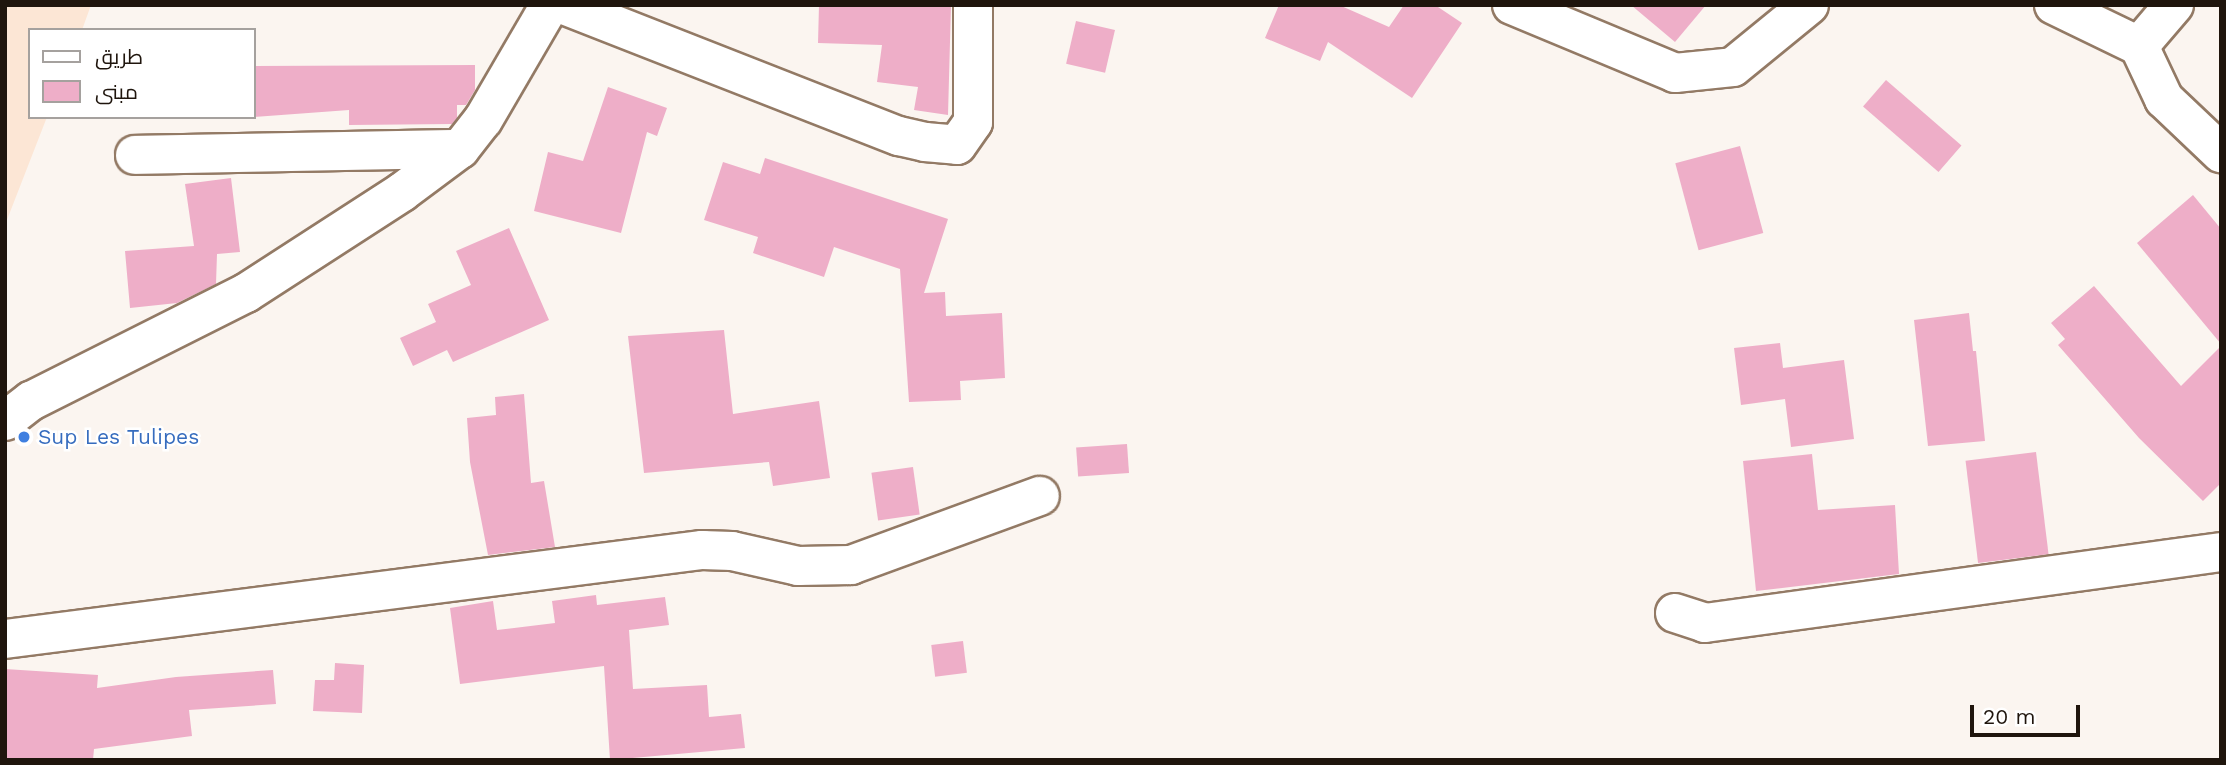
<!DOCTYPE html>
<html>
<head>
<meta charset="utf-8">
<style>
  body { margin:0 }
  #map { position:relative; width:2226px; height:765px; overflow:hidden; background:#fbf5f0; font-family:"Work Sans",Cairo,sans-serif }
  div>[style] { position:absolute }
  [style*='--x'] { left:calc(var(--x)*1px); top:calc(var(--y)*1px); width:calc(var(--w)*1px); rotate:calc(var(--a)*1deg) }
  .built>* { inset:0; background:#fce6d5 }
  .building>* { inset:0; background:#eeaec8; transform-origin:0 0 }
  .roads { filter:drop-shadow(2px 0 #937a65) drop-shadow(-2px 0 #937a65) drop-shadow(0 2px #937a65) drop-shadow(0 -2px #937a65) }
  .minor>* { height:38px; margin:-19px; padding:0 19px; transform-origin:19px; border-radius:19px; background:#fff }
  .dots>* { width:19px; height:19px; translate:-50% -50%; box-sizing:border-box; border:4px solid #fff; border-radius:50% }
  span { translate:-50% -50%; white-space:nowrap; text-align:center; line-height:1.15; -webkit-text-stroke:5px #fff; paint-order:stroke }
  .shop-label { font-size:21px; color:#366cbe }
  .left { translate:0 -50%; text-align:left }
  .frame { position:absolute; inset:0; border:7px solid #1f150d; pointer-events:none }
  .legend { position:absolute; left:28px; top:28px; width:228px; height:91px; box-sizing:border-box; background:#fff; border:2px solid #a5a19e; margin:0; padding:9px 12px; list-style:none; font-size:21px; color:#1f150d }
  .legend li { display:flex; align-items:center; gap:14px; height:35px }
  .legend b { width:35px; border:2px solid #a5a19e }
  .scale { position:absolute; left:1970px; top:705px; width:110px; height:32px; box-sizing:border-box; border:4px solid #1f150d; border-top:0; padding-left:9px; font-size:21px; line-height:24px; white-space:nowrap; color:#1f150d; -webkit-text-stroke:5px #fff; paint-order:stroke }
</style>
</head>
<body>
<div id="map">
  <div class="built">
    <div style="clip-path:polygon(5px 5px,91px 5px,82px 30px,30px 30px,30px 117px,47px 117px,5px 225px)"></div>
  </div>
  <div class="building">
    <div style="clip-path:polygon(819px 5px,951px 5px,948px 115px,914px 110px,918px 87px,877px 82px,882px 45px,818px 43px)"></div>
    <div style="clip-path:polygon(1279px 5px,1339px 5px,1389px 27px,1404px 5px,1435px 5px,1462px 23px,1412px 98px,1328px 42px,1320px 61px,1265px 38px)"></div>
    <div style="clip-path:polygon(1631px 5px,1706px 5px,1675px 42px)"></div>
    <div style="left:1076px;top:21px;width:40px;height:44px;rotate:13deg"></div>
    <div style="clip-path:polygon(475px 65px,475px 90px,466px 105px,457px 105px,457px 118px,452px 124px,349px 125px,349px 110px,254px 117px,254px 66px)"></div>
    <div style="left:1886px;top:80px;width:100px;height:35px;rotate:41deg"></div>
    <div style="clip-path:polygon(608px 87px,667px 108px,657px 136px,647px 132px,621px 233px,534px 211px,548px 152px,583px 161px)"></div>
    <div style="left:1740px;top:146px;width:90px;height:67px;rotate:75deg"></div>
    <div style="clip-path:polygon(765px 158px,948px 219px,924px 293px,945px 292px,946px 316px,1002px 313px,1005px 378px,960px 381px,961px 400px,909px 402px,900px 269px,834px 247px,824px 277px,753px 253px,758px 237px,704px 220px,723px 162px,760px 174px)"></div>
    <div style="clip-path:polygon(231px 178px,240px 252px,217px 254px,216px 284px,177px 303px,130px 308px,125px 251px,194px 246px,185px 184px)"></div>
    <div style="clip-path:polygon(2193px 195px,2221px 229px,2221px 344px,2137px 243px)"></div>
    <div style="clip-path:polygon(509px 228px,549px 320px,453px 362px,447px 350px,413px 366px,400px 338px,436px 322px,428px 304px,471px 285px,456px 251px)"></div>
    <div style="clip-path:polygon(2094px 286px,2181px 386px,2221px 346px,2221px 483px,2203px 501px,2139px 438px,2058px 345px,2065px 339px,2051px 323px)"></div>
    <div style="clip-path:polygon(1969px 313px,1973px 351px,1976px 351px,1985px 441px,1928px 446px,1914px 320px)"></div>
    <div style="clip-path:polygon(724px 330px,733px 414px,819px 401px,830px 478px,773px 486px,769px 462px,644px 473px,628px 336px)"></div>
    <div style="clip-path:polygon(1780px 343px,1783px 368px,1844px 360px,1854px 439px,1791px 447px,1785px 399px,1741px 405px,1734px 348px)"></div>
    <div style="clip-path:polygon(524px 394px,531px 483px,544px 481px,555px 547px,488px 555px,470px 462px,467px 418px,496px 415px,495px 397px)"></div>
    <div style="left:1127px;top:444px;width:29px;height:51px;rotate:86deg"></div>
    <div style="left:2036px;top:452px;width:103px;height:71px;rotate:83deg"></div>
    <div style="clip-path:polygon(1812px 454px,1818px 510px,1895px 505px,1899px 574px,1756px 591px,1743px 461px)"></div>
    <div style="left:913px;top:467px;width:48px;height:42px;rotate:82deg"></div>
    <div style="clip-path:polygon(596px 595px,597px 605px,665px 597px,669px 625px,629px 630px,633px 689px,707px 685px,709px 717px,741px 714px,745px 748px,610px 760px,604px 666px,460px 684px,450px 608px,493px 601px,497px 630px,555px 623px,552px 601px)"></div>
    <div style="left:963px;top:641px;width:32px;height:32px;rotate:83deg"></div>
    <div style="clip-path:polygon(335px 663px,364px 665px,362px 713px,313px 711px,315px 680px,334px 680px)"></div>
    <div style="clip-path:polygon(5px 669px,98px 675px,97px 688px,176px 677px,273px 670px,276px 704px,189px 710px,192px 736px,94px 749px,93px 760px,5px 760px)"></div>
  </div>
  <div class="roads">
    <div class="minor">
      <div style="--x:564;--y:5;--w:360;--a:21.4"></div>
      <div style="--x:899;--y:136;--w:27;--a:13"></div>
      <div style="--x:925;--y:142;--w:32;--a:5"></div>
      <div style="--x:957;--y:145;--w:28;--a:-55"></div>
      <div style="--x:973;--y:122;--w:117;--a:-90"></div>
      <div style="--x:1512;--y:5;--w:177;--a:22.6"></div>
      <div style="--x:1675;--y:73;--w:58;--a:-5.9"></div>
      <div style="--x:1733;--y:67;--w:98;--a:-39.2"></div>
      <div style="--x:2054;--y:5;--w:94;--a:25.8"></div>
      <div style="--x:2139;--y:46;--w:59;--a:64.7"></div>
      <div style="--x:2164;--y:99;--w:79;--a:43.5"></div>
      <div style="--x:2139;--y:46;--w:54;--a:-49.5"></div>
      <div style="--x:135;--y:155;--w:325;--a:-1.1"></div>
      <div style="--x:5;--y:421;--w:33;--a:-38"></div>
      <div style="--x:31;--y:401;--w:241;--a:-26.7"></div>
      <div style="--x:246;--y:293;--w:186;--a:-32.9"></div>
      <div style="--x:402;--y:192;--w:72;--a:-36.6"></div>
      <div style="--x:460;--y:149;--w:37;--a:-52"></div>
      <div style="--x:483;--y:120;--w:133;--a:-59.8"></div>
      <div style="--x:1675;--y:613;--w:32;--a:18"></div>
      <div style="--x:1705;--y:623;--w:521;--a:-7.83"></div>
      <div style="--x:5;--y:639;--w:703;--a:-7.28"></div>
      <div style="--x:702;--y:550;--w:30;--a:2"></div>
      <div style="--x:732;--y:551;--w:68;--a:12.8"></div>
      <div style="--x:798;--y:566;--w:53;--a:-1.1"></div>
      <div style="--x:851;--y:565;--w:201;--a:-20.1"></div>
    </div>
  </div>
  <div class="dots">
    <div style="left:24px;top:437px;background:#3f7fe0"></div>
  </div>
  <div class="shop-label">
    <span class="left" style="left:38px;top:437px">Sup Les Tulipes</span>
  </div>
  <div class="frame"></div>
  <ul class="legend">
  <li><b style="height:9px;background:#fff"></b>طريق</li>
  <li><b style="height:19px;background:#eeaec8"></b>مبنى</li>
  </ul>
  <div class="scale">20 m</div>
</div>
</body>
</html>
